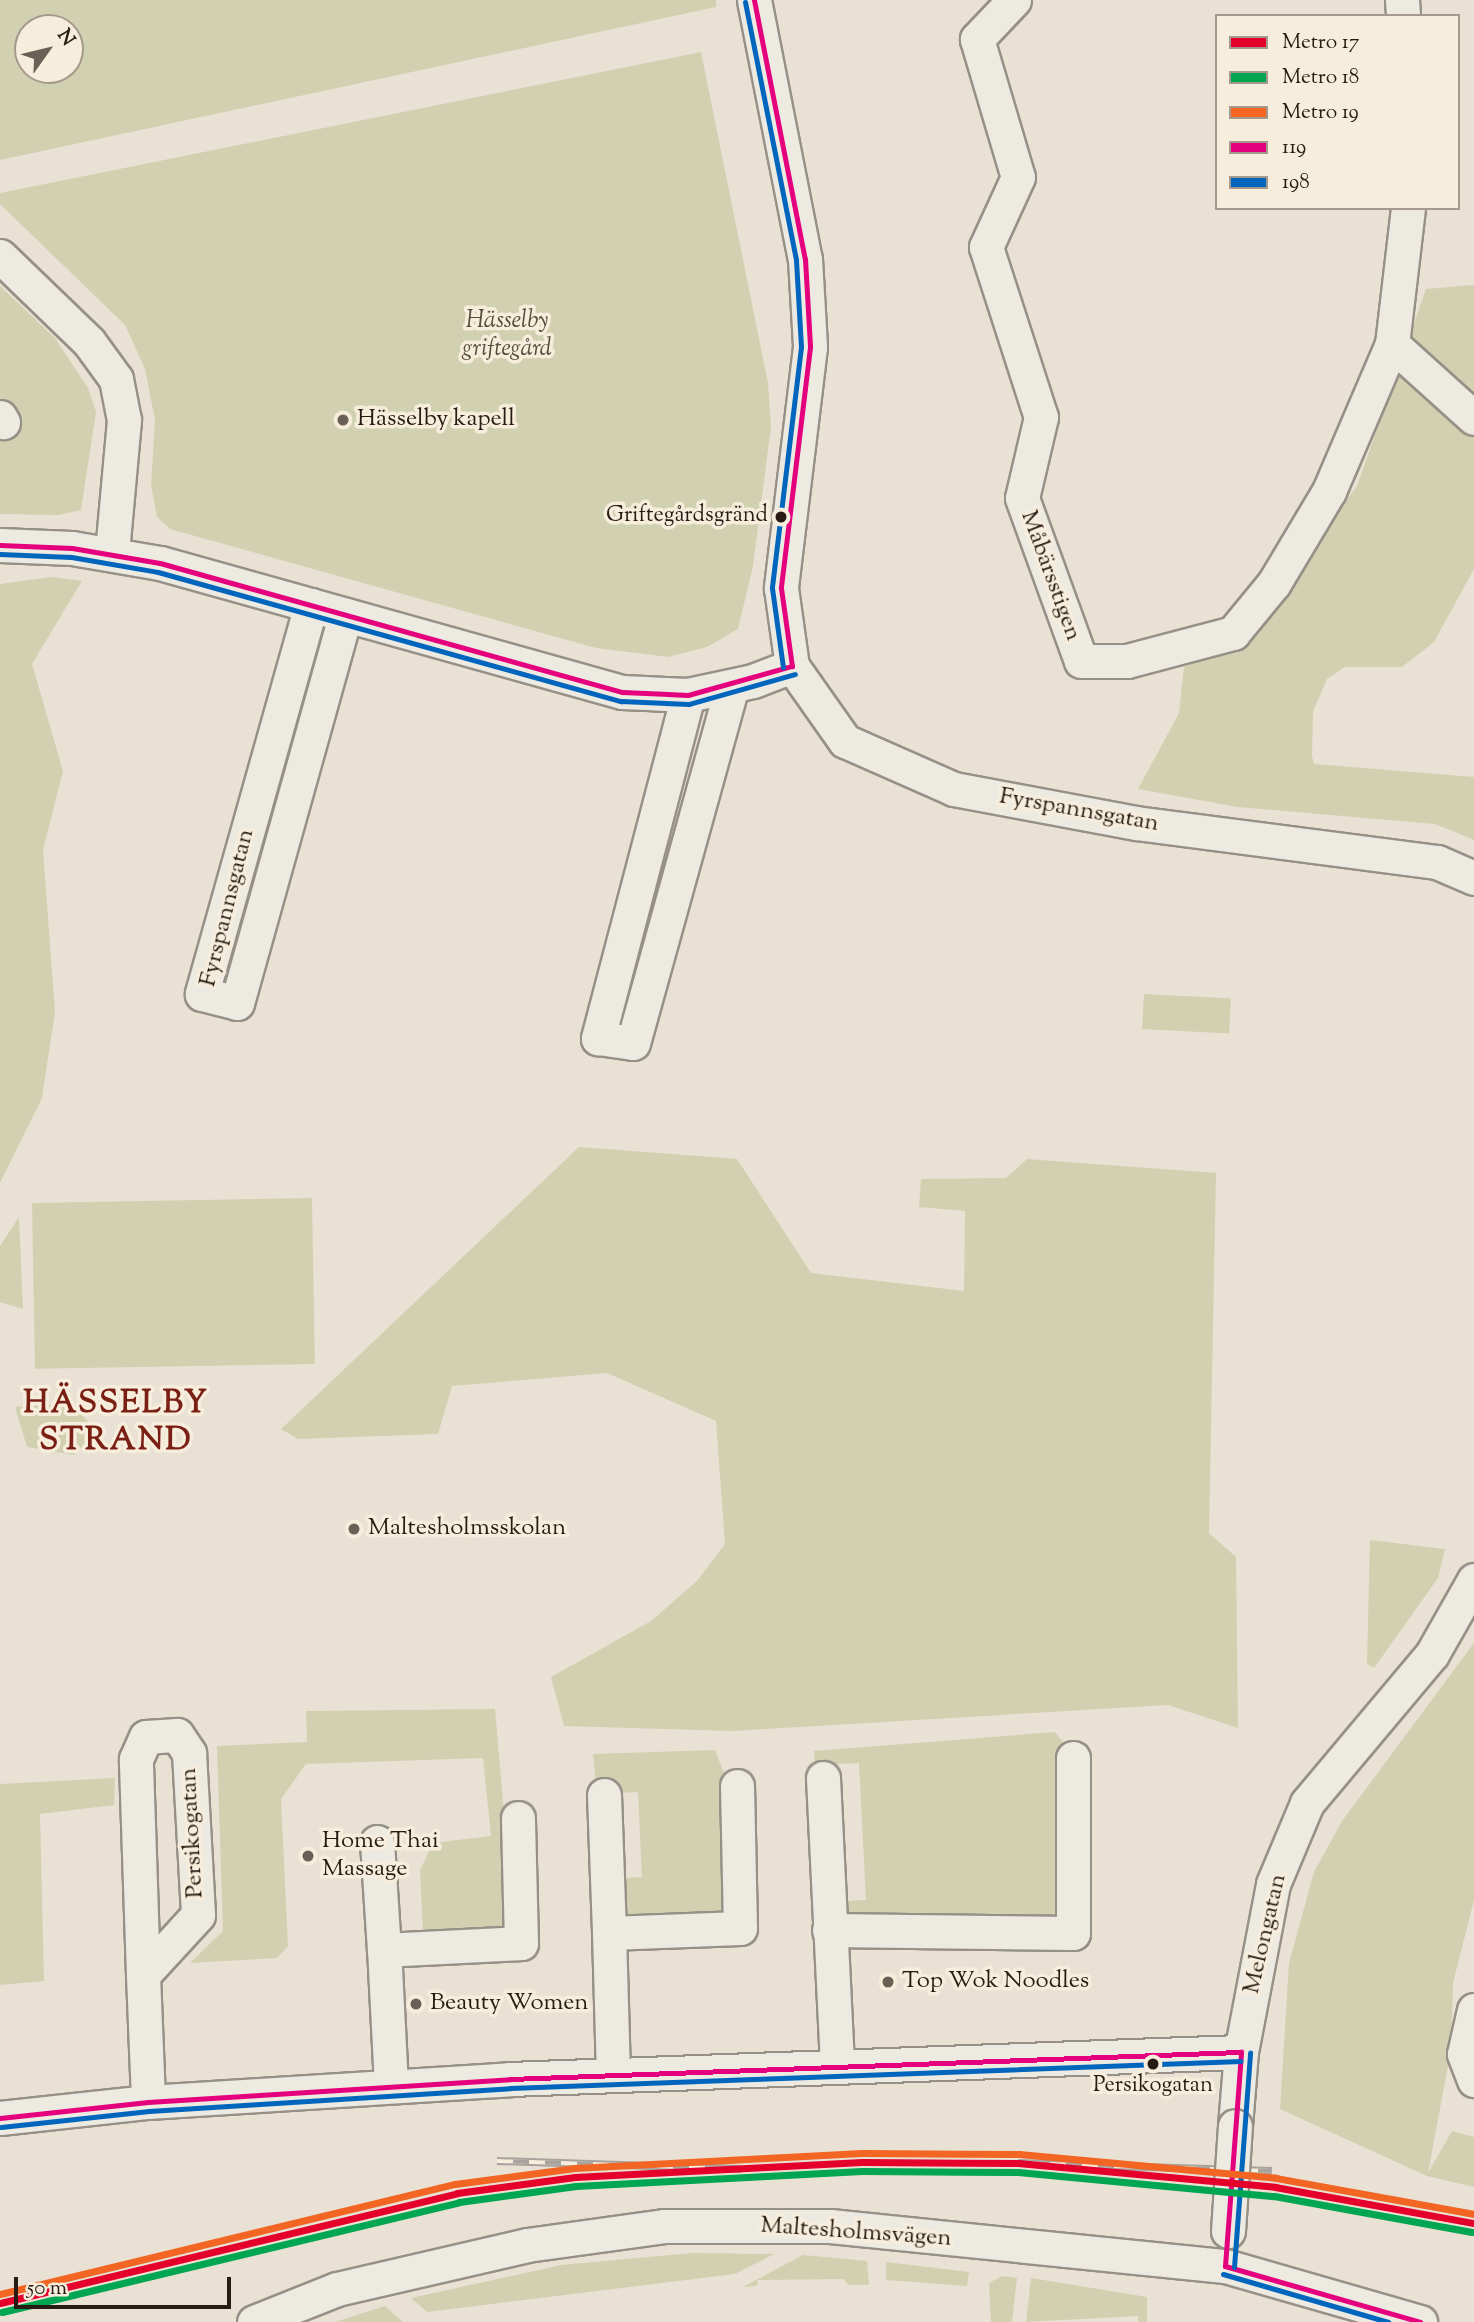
<!DOCTYPE html>
<html>
<head>
<meta charset="utf-8">
<style>
  body { margin:0 }
  #map { position:relative; width:1474px; height:2322px; overflow:hidden; background:#e9e1d3; font-family:"Sorts Mill Goudy",serif }
  div>[style] { position:absolute }
  [style*='--x'] { left:calc(var(--x)*1px); top:calc(var(--y)*1px); width:calc(var(--w)*1px); rotate:calc(var(--a)*1deg) }
  .green>* { inset:0; background:#d1d1b1; transform-origin:0 0 }
  .roads { filter:drop-shadow(2px 0 #969087) drop-shadow(-2px 0 #969087) drop-shadow(0 2px #969087) drop-shadow(0 -2px #969087) }
  .street>* { height:33px; margin:-16.5px; padding:0 16.5px; transform-origin:16.5px; border-radius:16.5px; background:#edeae2 }
  .rail>* { height:8px; margin-top:-4px; transform-origin:0; background:repeating-linear-gradient(90deg,#f7eddc 0 16px,#a8a39d 0 32px); box-sizing:border-box; border-block:2px solid #a8a39d }
  .bridges { filter:drop-shadow(2px 0 #969087) drop-shadow(-2px 0 #969087) drop-shadow(0 2px #969087) drop-shadow(0 -2px #969087) }
  .street-bridge>* { height:33px; margin:-16.5px; padding:0 16.5px; transform-origin:16.5px; border-radius:16.5px; background:#edeae2 }
  .bus-1>* { height:5px; margin:-2.5px; padding:0 2.5px; transform-origin:2.5px; border-radius:2.5px; background:#e5007d }
  .bus-2>* { height:5px; margin:-2.5px; padding:0 2.5px; transform-origin:2.5px; border-radius:2.5px; background:#0065bd }
  .metro-1>* { height:7px; margin:-3.5px; padding:0 3.5px; transform-origin:3.5px; border-radius:3.5px; background:#e4002b }
  .metro-2>* { height:7px; margin:-3.5px; padding:0 3.5px; transform-origin:3.5px; border-radius:3.5px; background:#00a651 }
  .metro-3>* { height:7px; margin:-3.5px; padding:0 3.5px; transform-origin:3.5px; border-radius:3.5px; background:#f26522 }
  .dots>* { width:19px; height:19px; translate:-50% -50%; box-sizing:border-box; border:4px solid #f7eddc; border-radius:50% }
  span { translate:-50% -50%; white-space:nowrap; text-align:center; line-height:1.15; -webkit-text-stroke:7px #f7eddc; paint-order:stroke }
  .bus-label { font-size:22px; color:#271b13 }
  .right { translate:-100% -50%; text-align:right }
  .park-label { font-size:24px; color:#544e3a; font-style:italic }
  .poi-label { font-size:24px; color:#271b13 }
  .left { translate:0 -50%; text-align:left }
  .street-label { font-size:24px; color:#271b13 }
  .district-label { font-size:32px; color:#7a1f14; font-weight:700; letter-spacing:2px }
  .legend { position:absolute; left:1215px; top:14px; width:245px; height:196px; box-sizing:border-box; background:#f7eddc; border:2px solid #a4998c; margin:0; padding:9px 12px; list-style:none; font-size:21px; color:#271b13 }
  .legend li { display:flex; align-items:center; gap:14px; height:35px }
  .legend b { width:35px; border:2px solid #a4998c }
  .north { position:absolute; left:14px; top:14px; width:70px; height:70px; box-sizing:border-box; background:#f7eddc; border:2px solid #a4998c; border-radius:50%; rotate:56deg; font-size:19px; font-weight:700; line-height:28px; text-align:center; color:#271b13 }
  .north::after { content:''; display:block; margin:auto; width:24px; height:32px; background:#6b6056; clip-path:polygon(50% 0,100% 100%,50% 72%,0 100%) }
  .scale { position:absolute; left:14px; top:2277px; width:217px; height:32px; box-sizing:border-box; border:4px solid #271b13; border-top:0; padding-left:9px; font-size:21px; line-height:24px; white-space:nowrap; color:#271b13; -webkit-text-stroke:5px #f7eddc; paint-order:stroke }
</style>
</head>
<body>
<div id="map">
  <div class="green">
    <div style="clip-path:polygon(evenodd,0 0,716px 0,716px 7px,0 160px,0 0,28px 28px,70px 28px,70px 70px,28px 70px,28px 28px)"></div>
    <div style="clip-path:polygon(701px 52px,768px 383px,771px 427px,753px 566px,738px 629px,707px 647px,668px 657px,596px 648px,170px 529px,157px 517px,151px 485px,155px 420px,145px 369px,125px 325px,0 204px,0 193px)"></div>
    <div style="clip-path:polygon(1474px 285px,1474px 569px,1434px 642px,1402px 667px,1345px 667px,1327px 679px,1313px 711px,1312px 756px,1314px 764px,1474px 777px,1474px 840px,1435px 824px,1238px 807px,1138px 789px,1179px 713px,1184px 667px,1239px 643px,1357px 486px,1426px 289px)"></div>
    <div style="clip-path:polygon(0 286px,55px 338px,88px 388px,96px 412px,81px 510px,58px 515px,0 514px)"></div>
    <div style="clip-path:polygon(52px 577px,82px 581px,32px 664px,63px 771px,43px 850px,55px 1012px,42px 1098px,0 1183px,0 584px)"></div>
    <div style="left:1144px;top:994px;width:87px;height:35px;rotate:3deg"></div>
    <div style="clip-path:polygon(579px 1147px,737px 1159px,811px 1273px,964px 1291px,965px 1211px,919px 1207px,921px 1179px,1006px 1178px,1027px 1159px,1216px 1173px,1209px 1533px,1236px 1557px,1238px 1728px,1168px 1705px,731px 1731px,564px 1726px,551px 1677px,651px 1621px,697px 1581px,725px 1544px,716px 1421px,607px 1373px,452px 1386px,438px 1434px,298px 1439px,281px 1429px)"></div>
    <div style="left:312px;top:1198px;width:166px;height:280px;rotate:89deg"></div>
    <div style="clip-path:polygon(19px 1217px,23px 1309px,0 1302px,0 1246px)"></div>
    <div style="clip-path:polygon(70px 1403px,97px 1431px,74px 1455px,27px 1447px,15px 1407px)"></div>
    <div style="clip-path:polygon(1370px 1540px,1445px 1549px,1438px 1578px,1374px 1668px,1367px 1664px)"></div>
    <div style="clip-path:polygon(1474px 1643px,1474px 1900px,1453px 1983px,1451px 2049px,1428px 2173px,1452px 2131px,1474px 2137px,1474px 2187px,1427px 2176px,1280px 2109px,1289px 1963px,1314px 1872px,1342px 1821px)"></div>
    <div style="clip-path:polygon(495px 1709px,512px 1906px,507px 1923px,490px 1937px,423px 1933px,420px 1870px,433px 1843px,491px 1836px,483px 1758px,306px 1764px,281px 1799px,288px 1946px,277px 1958px,190px 1963px,223px 1931px,217px 1746px,307px 1742px,306px 1711px)"></div>
    <div style="clip-path:polygon(1055px 1732px,1066px 1746px,1058px 1914px,1041px 1923px,844px 1922px,843px 1901px,866px 1900px,859px 1763px,815px 1765px,814px 1751px)"></div>
    <div style="clip-path:polygon(715px 1750px,730px 1789px,723px 1911px,708px 1920px,627px 1922px,616px 1910px,615px 1879px,642px 1877px,638px 1792px,597px 1794px,593px 1754px)"></div>
    <div style="clip-path:polygon(115px 1778px,114px 1805px,40px 1814px,44px 1981px,0 1985px,0 1784px)"></div>
    <div style="clip-path:polygon(692px 2253px,774px 2254px,735px 2274px,427px 2312px,411px 2298px,561px 2265px)"></div>
    <div style="clip-path:polygon(803px 2255px,867px 2261px,869px 2285px,848px 2285px,844px 2279px,758px 2280px,757px 2286px,743px 2287px)"></div>
    <div style="clip-path:polygon(886px 2262px,969px 2272px,967px 2286px,886px 2280px)"></div>
    <div style="clip-path:polygon(1002px 2276px,1017px 2278px,1012px 2322px,991px 2322px,989px 2283px)"></div>
    <div style="clip-path:polygon(1031px 2278px,1147px 2297px,1147px 2322px,1138px 2322px,1138px 2316px,1026px 2322px)"></div>
    <div style="clip-path:polygon(385px 2306px,403px 2322px,335px 2322px)"></div>
  </div>
  <div class="roads">
    <div class="street">
      <div style="--x:754;--y:0;--w:264;--a:78.9"></div>
      <div style="--x:805;--y:259;--w:88;--a:86.7"></div>
      <div style="--x:810;--y:347;--w:243;--a:96.9"></div>
      <div style="--x:781;--y:588;--w:79;--a:82"></div>
      <div style="--x:792;--y:666;--w:92;--a:54.8"></div>
      <div style="--x:845;--y:741;--w:119;--a:23.8"></div>
      <div style="--x:954;--y:789;--w:185;--a:10.6"></div>
      <div style="--x:1136;--y:823;--w:304;--a:7.4"></div>
      <div style="--x:1437;--y:862;--w:40;--a:23.4"></div>
      <div style="--x:1014;--y:0;--w:54;--a:133.5"></div>
      <div style="--x:977;--y:39;--w:144;--a:73.5"></div>
      <div style="--x:1018;--y:177;--w:77;--a:114.6"></div>
      <div style="--x:986;--y:247;--w:179;--a:72.1"></div>
      <div style="--x:1041;--y:417;--w:83;--a:103.2"></div>
      <div style="--x:1022;--y:498;--w:173;--a:70.1"></div>
      <div style="--x:1081;--y:661;--w:46;--a:0"></div>
      <div style="--x:1127;--y:661;--w:110;--a:-14.8"></div>
      <div style="--x:1233;--y:633;--w:65;--a:-50.6"></div>
      <div style="--x:1274;--y:583;--w:107;--a:-59.1"></div>
      <div style="--x:1329;--y:491;--w:160;--a:-66.8"></div>
      <div style="--x:1402;--y:0;--w:16;--a:86"></div>
      <div style="--x:1408;--y:208;--w:137;--a:96.7"></div>
      <div style="--x:1392;--y:344;--w:110;--a:42.1"></div>
      <div style="--x:0;--y:256;--w:124;--a:44"></div>
      <div style="--x:89;--y:342;--w:46;--a:53.9"></div>
      <div style="--x:116;--y:379;--w:42;--a:79"></div>
      <div style="--x:124;--y:420;--w:134;--a:95.2"></div>
      <div style="--x:0;--y:417;--w:6;--a:59"></div>
      <div style="--x:0;--y:545;--w:72;--a:2.4"></div>
      <div style="--x:72;--y:548;--w:89;--a:9.7"></div>
      <div style="--x:160;--y:563;--w:480;--a:15.6"></div>
      <div style="--x:622;--y:692;--w:66;--a:2.6"></div>
      <div style="--x:688;--y:695;--w:66;--a:-12.2"></div>
      <div style="--x:753;--y:681;--w:42;--a:-21"></div>
      <div style="--x:311;--y:605;--w:404;--a:105.7"></div>
      <div style="--x:202;--y:994;--w:36;--a:14"></div>
      <div style="--x:237;--y:1003;--w:403;--a:-74.4"></div>
      <div style="--x:688;--y:695;--w:355;--a:104.7"></div>
      <div style="--x:598;--y:1038;--w:35;--a:8"></div>
      <div style="--x:633;--y:1043;--w:370;--a:-74.5"></div>
      <div style="--x:823;--y:1778;--w:286;--a:87.2"></div>
      <div style="--x:604;--y:1795;--w:138;--a:87.9"></div>
      <div style="--x:377;--y:1842;--w:108;--a:86.3"></div>
      <div style="--x:829;--y:1930;--w:244;--a:0.7"></div>
      <div style="--x:1073;--y:1933;--w:175;--a:-90"></div>
      <div style="--x:143;--y:1975;--w:216;--a:-91.9"></div>
      <div style="--x:136;--y:1759;--w:24;--a:-66"></div>
      <div style="--x:146;--y:1737;--w:31;--a:-4"></div>
      <div style="--x:177;--y:1735;--w:22;--a:56"></div>
      <div style="--x:189;--y:1753;--w:162;--a:86.8"></div>
      <div style="--x:198;--y:1915;--w:81;--a:132.5"></div>
      <div style="--x:143;--y:1975;--w:127;--a:87.7"></div>
      <div style="--x:1474;--y:2010;--w:45;--a:102.8"></div>
      <div style="--x:1464;--y:2054;--w:28;--a:69"></div>
      <div style="--x:613;--y:2075;--w:142;--a:-91.6"></div>
      <div style="--x:609;--y:1933;--w:131;--a:-2.2"></div>
      <div style="--x:740;--y:1928;--w:142;--a:-91.2"></div>
      <div style="--x:391;--y:2086;--w:136;--a:-92.9"></div>
      <div style="--x:384;--y:1950;--w:137;--a:-2.9"></div>
      <div style="--x:521;--y:1943;--w:125;--a:-91.4"></div>
      <div style="--x:0;--y:2118;--w:149;--a:-6.2"></div>
      <div style="--x:148;--y:2102;--w:363;--a:-3.6"></div>
      <div style="--x:510;--y:2079;--w:731;--a:-2.12"></div>
      <div style="--x:1235;--y:2126;--w:74;--a:-85.4"></div>
      <div style="--x:1241;--y:2052;--w:171;--a:-79.2"></div>
      <div style="--x:1273;--y:1884;--w:88;--a:-67.2"></div>
      <div style="--x:1307;--y:1803;--w:194;--a:-50"></div>
      <div style="--x:1432;--y:1654;--w:85;--a:-60.4"></div>
      <div style="--x:254;--y:2322;--w:89;--a:-21.7"></div>
      <div style="--x:337;--y:2289;--w:195;--a:-13"></div>
      <div style="--x:527;--y:2245;--w:138;--a:-7.9"></div>
      <div style="--x:664;--y:2226;--w:166;--a:0"></div>
      <div style="--x:830;--y:2226;--w:397;--a:5.8"></div>
      <div style="--x:1225;--y:2266;--w:203;--a:16"></div>
    </div>
  </div>
  <div class="rail">
    <div style="--x:497;--y:2161;--w:244;--a:1.9"></div>
    <div style="--x:1018;--y:2163;--w:254;--a:1.8"></div>
  </div>
  <div class="bridges">
    <div class="street-bridge">
      <div style="--x:1228;--y:2231;--w:105;--a:-86.2"></div>
    </div>
  </div>
  <div class="bus-1">
    <div style="--x:754;--y:0;--w:264;--a:78.9"></div>
    <div style="--x:805;--y:259;--w:88;--a:86.7"></div>
    <div style="--x:810;--y:347;--w:243;--a:96.9"></div>
    <div style="--x:781;--y:588;--w:79;--a:82"></div>
    <div style="--x:0;--y:545;--w:72;--a:2.4"></div>
    <div style="--x:72;--y:548;--w:89;--a:9.7"></div>
    <div style="--x:160;--y:563;--w:480;--a:15.6"></div>
    <div style="--x:622;--y:692;--w:66;--a:2.6"></div>
    <div style="--x:688;--y:695;--w:108;--a:-15.6"></div>
    <div style="--x:0;--y:2118;--w:149;--a:-6.2"></div>
    <div style="--x:148;--y:2102;--w:363;--a:-3.6"></div>
    <div style="--x:510;--y:2079;--w:731;--a:-2.12"></div>
    <div style="--x:1225;--y:2266;--w:215;--a:-85.7"></div>
    <div style="--x:1225;--y:2266;--w:203;--a:16"></div>
  </div>
  <div class="bus-2">
    <div style="--x:745;--y:2;--w:263;--a:78.8"></div>
    <div style="--x:796;--y:260;--w:87;--a:86.7"></div>
    <div style="--x:801;--y:347;--w:243;--a:96.9"></div>
    <div style="--x:772;--y:588;--w:80;--a:82.1"></div>
    <div style="--x:0;--y:554;--w:71;--a:2.4"></div>
    <div style="--x:71;--y:557;--w:88;--a:9.8"></div>
    <div style="--x:158;--y:572;--w:481;--a:15.6"></div>
    <div style="--x:621;--y:701;--w:68;--a:2.5"></div>
    <div style="--x:689;--y:704;--w:110;--a:-15.8"></div>
    <div style="--x:1;--y:2127;--w:149;--a:-6.2"></div>
    <div style="--x:149;--y:2111;--w:362;--a:-3.6"></div>
    <div style="--x:510;--y:2088;--w:731;--a:-2.12"></div>
    <div style="--x:1234;--y:2267;--w:215;--a:-85.7"></div>
    <div style="--x:1223;--y:2274;--w:172;--a:16.2"></div>
  </div>
  <div class="metro-1">
    <div style="--x:0;--y:2303;--w:470;--a:-13.5"></div>
    <div style="--x:457;--y:2193;--w:119;--a:-7.7"></div>
    <div style="--x:575;--y:2177;--w:287;--a:-3"></div>
    <div style="--x:862;--y:2162;--w:156;--a:0.4"></div>
    <div style="--x:1018;--y:2163;--w:258;--a:5.3"></div>
    <div style="--x:1275;--y:2187;--w:202;--a:10.3"></div>
  </div>
  <div class="metro-2">
    <div style="--x:2;--y:2312;--w:470;--a:-13.5"></div>
    <div style="--x:459;--y:2202;--w:118;--a:-7.8"></div>
    <div style="--x:576;--y:2186;--w:286;--a:-3"></div>
    <div style="--x:862;--y:2171;--w:156;--a:0.4"></div>
    <div style="--x:1018;--y:2172;--w:257;--a:5.4"></div>
    <div style="--x:1274;--y:2196;--w:201;--a:10.3"></div>
  </div>
  <div class="metro-3">
    <div style="--x:0;--y:2294;--w:468;--a:-13.6"></div>
    <div style="--x:455;--y:2184;--w:121;--a:-7.6"></div>
    <div style="--x:575;--y:2168;--w:287;--a:-3"></div>
    <div style="--x:862;--y:2153;--w:157;--a:0.4"></div>
    <div style="--x:1019;--y:2154;--w:258;--a:5.3"></div>
    <div style="--x:1276;--y:2178;--w:201;--a:10.3"></div>
  </div>
  <div class="dots">
    <div style="left:343px;top:420px;background:#6b6056"></div>
    <div style="left:781px;top:517px;background:#271b13"></div>
    <div style="left:354px;top:1529px;background:#6b6056"></div>
    <div style="left:308px;top:1856px;background:#6b6056"></div>
    <div style="left:888px;top:1982px;background:#6b6056"></div>
    <div style="left:416px;top:2004px;background:#6b6056"></div>
    <div style="left:1153px;top:2064px;background:#271b13"></div>
  </div>
  <div class="bus-label">
    <span class="right" style="left:768px;top:517px">Griftegårdsgränd</span>
    <span style="left:1153px;top:2087px">Persikogatan</span>
  </div>
  <div class="park-label">
    <span style="left:507px;top:336px">Hässelby<br>griftegård</span>
  </div>
  <div class="poi-label">
    <span class="left" style="left:357px;top:420px">Hässelby kapell</span>
    <span class="left" style="left:368px;top:1529px">Maltesholmsskolan</span>
    <span class="left" style="left:322px;top:1856px">Home Thai<br>Massage</span>
    <span class="left" style="left:902px;top:1982px">Top Wok Noodles</span>
    <span class="left" style="left:430px;top:2004px">Beauty Women</span>
  </div>
  <div class="street-label">
    <span style="left:1050px;top:576px;rotate:70deg">Måbärsstigen</span>
    <span style="left:1079px;top:811px;rotate:10deg">Fyrspannsgatan</span>
    <span style="left:228px;top:908px;rotate:-76deg">Fyrspannsgatan</span>
    <span style="left:193px;top:1833px;rotate:-93deg">Persikogatan</span>
    <span style="left:1266px;top:1934px;rotate:-77deg">Melongatan</span>
    <span style="left:856px;top:2233px;rotate:4deg">Maltesholmsvägen</span>
  </div>
  <div class="district-label">
    <span style="left:116px;top:1423px">HÄSSELBY<br>STRAND</span>
  </div>
  <ul class="legend">
  <li><b style="height:9px;background:#e4002b"></b>Metro 17</li>
  <li><b style="height:9px;background:#00a651"></b>Metro 18</li>
  <li><b style="height:9px;background:#f26522"></b>Metro 19</li>
  <li><b style="height:9px;background:#e5007d"></b>119</li>
  <li><b style="height:9px;background:#0065bd"></b>198</li>
  </ul>
  <div class="north">N</div>
  <div class="scale">50 m</div>
</div>
</body>
</html>
